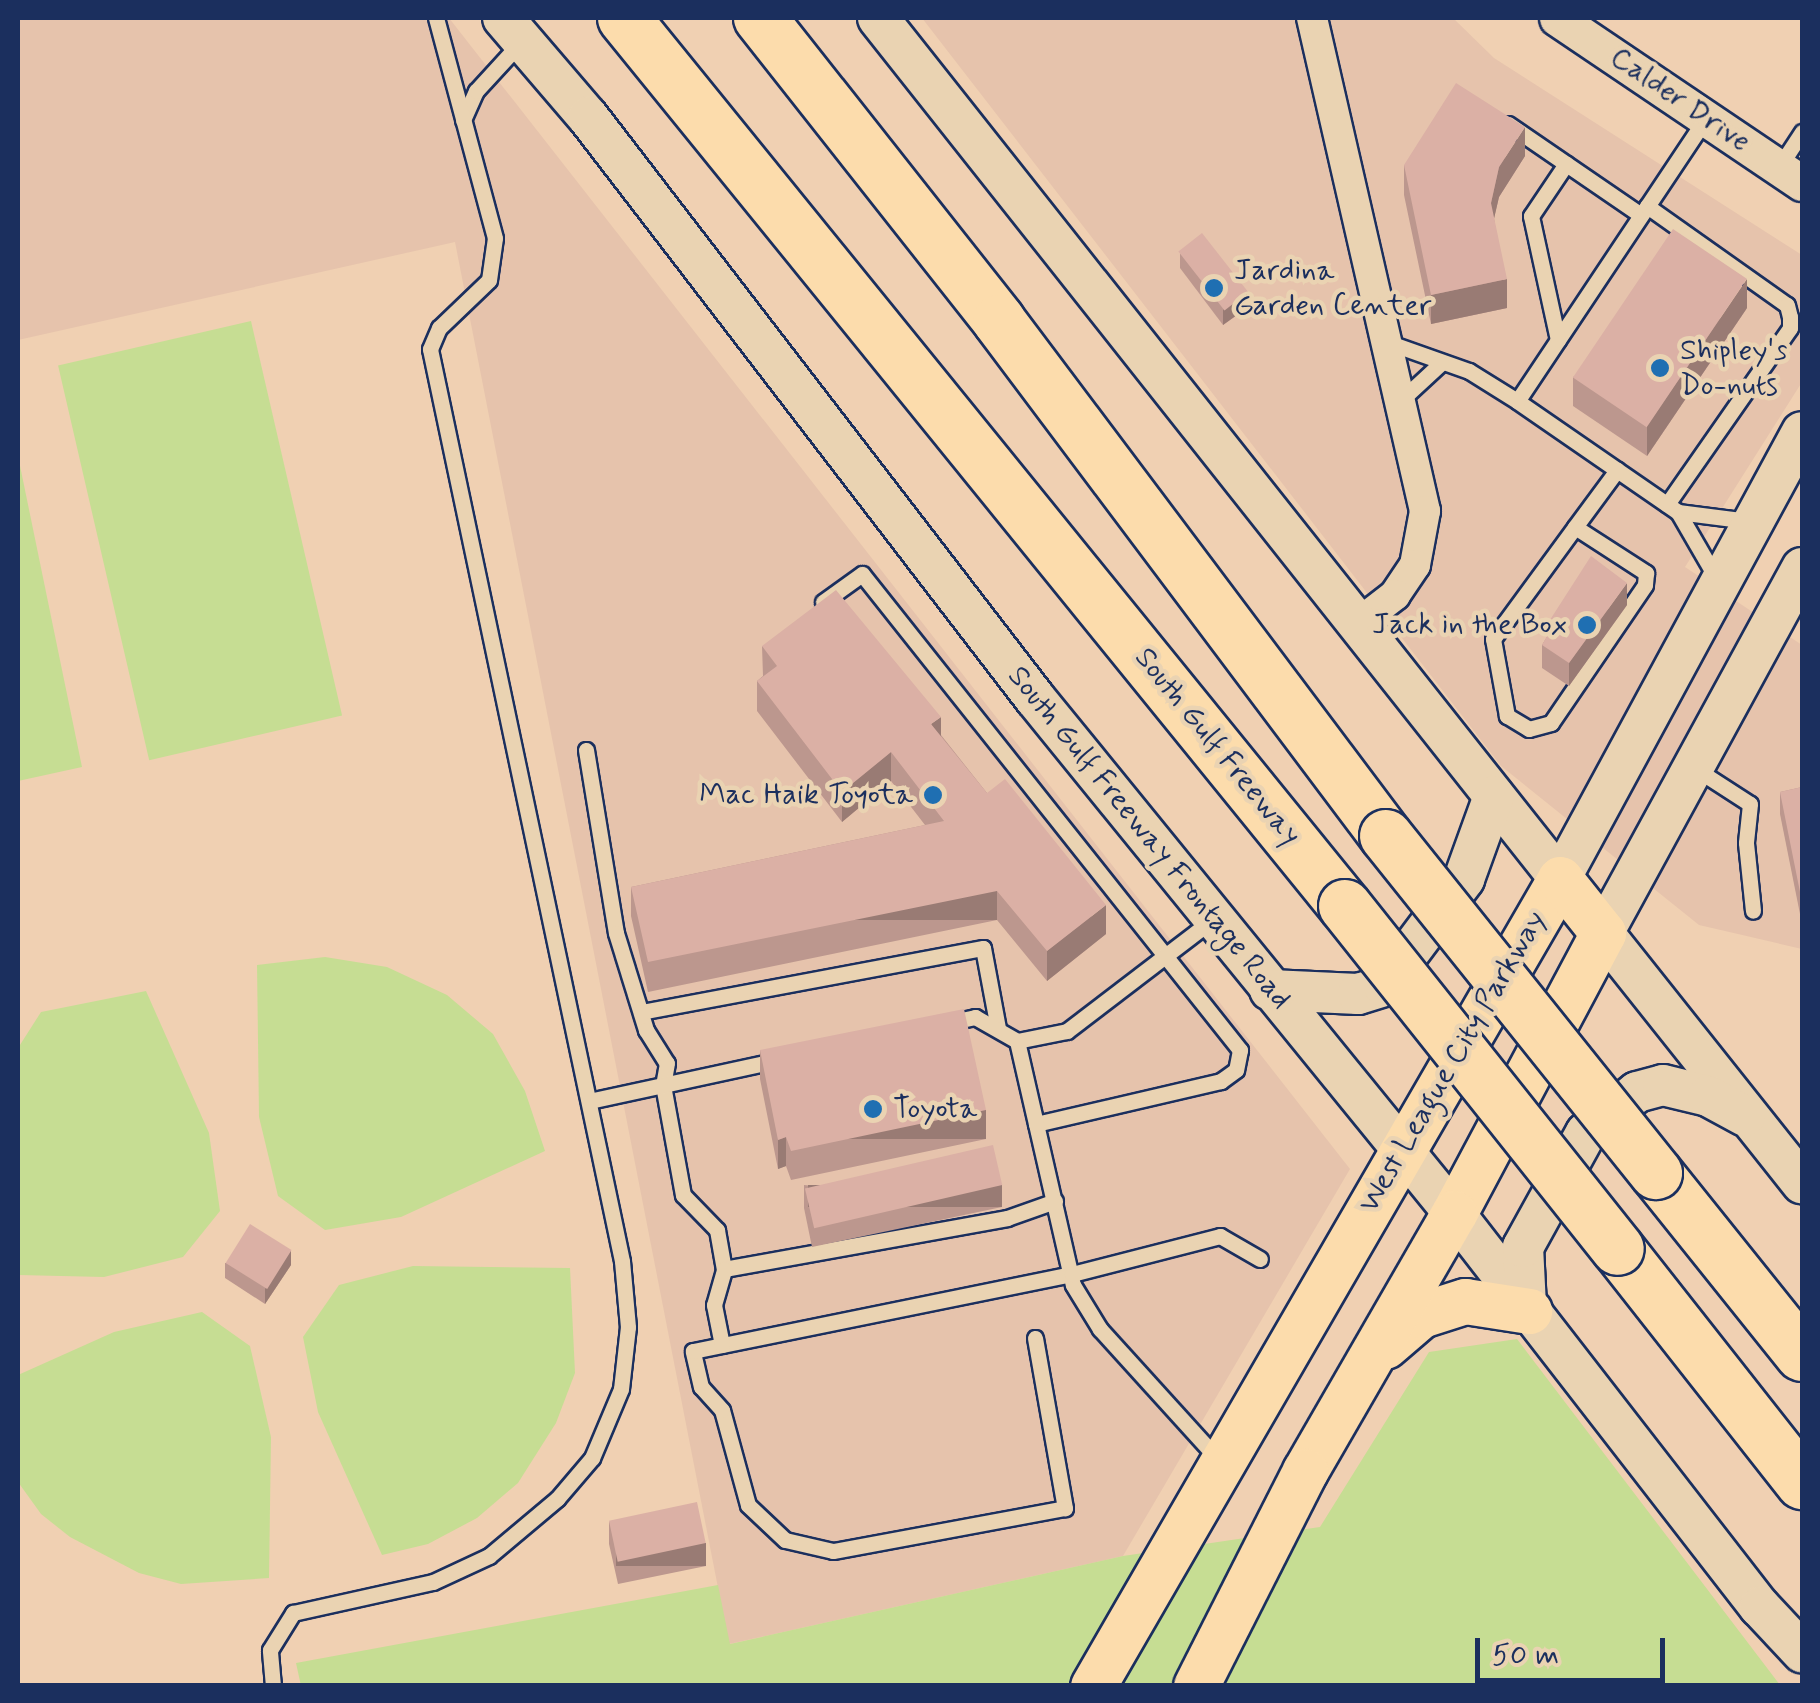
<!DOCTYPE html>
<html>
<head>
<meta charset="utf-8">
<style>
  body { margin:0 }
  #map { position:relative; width:1820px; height:1703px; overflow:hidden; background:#f0d0b2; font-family:Mynerve,sans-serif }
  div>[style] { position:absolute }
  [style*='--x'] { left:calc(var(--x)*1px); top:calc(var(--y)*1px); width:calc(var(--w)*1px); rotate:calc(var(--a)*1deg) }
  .built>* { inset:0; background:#e6c3ac }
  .green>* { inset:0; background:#c6dd93; transform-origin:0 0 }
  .roads { filter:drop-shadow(2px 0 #1b2f5e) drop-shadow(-2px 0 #1b2f5e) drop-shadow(0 2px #1b2f5e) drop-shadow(0 -2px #1b2f5e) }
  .service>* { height:15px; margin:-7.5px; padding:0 7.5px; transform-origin:7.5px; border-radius:7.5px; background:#ead3b2 }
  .minor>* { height:30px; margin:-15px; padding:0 15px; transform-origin:15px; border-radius:15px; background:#ead3b2 }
  .tertiary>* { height:35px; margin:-17.5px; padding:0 17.5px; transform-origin:17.5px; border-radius:17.5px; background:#ead3b2 }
  .secondary>* { height:40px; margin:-20px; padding:0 20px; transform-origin:20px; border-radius:20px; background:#ead3b2 }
  .primary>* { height:45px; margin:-22.5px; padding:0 22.5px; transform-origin:22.5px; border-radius:22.5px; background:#fcdcac }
  .motorway>* { height:52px; margin:-26px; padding:0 26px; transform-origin:26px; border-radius:26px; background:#fcdcac }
  .bridges { filter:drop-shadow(2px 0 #1b2f5e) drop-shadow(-2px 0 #1b2f5e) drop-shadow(0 2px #1b2f5e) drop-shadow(0 -2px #1b2f5e) }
  .motorway-bridge>* { height:52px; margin:-26px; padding:0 26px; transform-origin:26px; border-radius:26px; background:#fcdcac }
  .wall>* { inset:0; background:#bc978e }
  .shaded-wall>* { inset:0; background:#997b74; transform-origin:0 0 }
  .building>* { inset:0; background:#dbb0a5; transform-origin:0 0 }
  .dots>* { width:28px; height:28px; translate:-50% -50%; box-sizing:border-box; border:5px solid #ead3b2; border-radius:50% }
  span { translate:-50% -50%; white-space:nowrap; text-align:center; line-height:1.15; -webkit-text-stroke:9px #ead3b2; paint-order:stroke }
  .street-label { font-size:30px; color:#1b2f5e }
  .poi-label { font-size:30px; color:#1b2f5e }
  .left { translate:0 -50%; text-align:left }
  .right { translate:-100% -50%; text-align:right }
  .frame { position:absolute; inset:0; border:20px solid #1b2f5e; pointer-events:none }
  .scale { position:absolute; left:1475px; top:1638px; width:190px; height:45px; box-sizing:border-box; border:5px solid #1b2f5e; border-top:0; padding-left:12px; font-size:30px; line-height:35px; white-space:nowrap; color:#1b2f5e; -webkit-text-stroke:8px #ead3b2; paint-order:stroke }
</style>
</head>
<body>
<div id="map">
  <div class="built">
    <div style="clip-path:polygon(18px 18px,449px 18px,1350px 1169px,1123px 1556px,729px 1644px,455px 242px,18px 340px)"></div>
    <div style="clip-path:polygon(922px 18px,1453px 18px,1494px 58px,1802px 255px,1802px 382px,1685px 567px,1802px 645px,1802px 949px,1699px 925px,1501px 766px)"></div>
  </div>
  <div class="green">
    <div style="left:251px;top:321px;width:405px;height:198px;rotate:77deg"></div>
    <div style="clip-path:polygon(18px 456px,82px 767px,18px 781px)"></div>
    <div style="clip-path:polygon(325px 957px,387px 967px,447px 995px,493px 1034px,525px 1091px,545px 1151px,401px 1217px,325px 1230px,278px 1196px,259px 1117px,257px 965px)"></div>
    <div style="clip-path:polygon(146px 991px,209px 1133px,220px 1211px,183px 1257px,104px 1277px,18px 1275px,18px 1048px,41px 1012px)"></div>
    <div style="clip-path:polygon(413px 1266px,570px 1268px,575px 1373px,556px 1423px,518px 1483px,477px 1518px,428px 1544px,382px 1555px,318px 1412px,303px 1337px,339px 1285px)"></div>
    <div style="clip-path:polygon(202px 1312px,250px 1346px,271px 1437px,269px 1578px,181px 1584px,139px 1573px,70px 1537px,41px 1514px,18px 1482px,18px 1375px,114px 1332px)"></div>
    <div style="clip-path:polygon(1517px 1339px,1780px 1685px,301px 1686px,296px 1663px,718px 1585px,730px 1644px,1123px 1556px,1320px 1527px,1429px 1352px)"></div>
  </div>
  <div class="roads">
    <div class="service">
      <div style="--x:1706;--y:118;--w:340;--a:123.7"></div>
      <div style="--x:1517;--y:401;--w:196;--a:34.6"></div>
      <div style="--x:1678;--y:512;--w:80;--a:59.9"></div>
      <div style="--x:463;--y:120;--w:32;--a:-66"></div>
      <div style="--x:476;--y:91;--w:65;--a:-47.5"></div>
      <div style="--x:1508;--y:124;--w:161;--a:34.4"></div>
      <div style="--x:1779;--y:167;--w:42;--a:-56.7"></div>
      <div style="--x:1647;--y:206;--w:171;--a:35.3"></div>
      <div style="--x:1787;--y:305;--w:12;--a:76"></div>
      <div style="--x:1790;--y:317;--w:11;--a:90"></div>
      <div style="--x:1790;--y:328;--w:215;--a:124.9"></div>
      <div style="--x:1558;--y:340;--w:127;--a:-102.3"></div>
      <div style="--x:1531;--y:216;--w:63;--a:-56.1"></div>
      <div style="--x:1387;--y:342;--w:87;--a:19.5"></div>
      <div style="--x:1469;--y:371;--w:57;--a:32"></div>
      <div style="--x:1400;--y:401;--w:56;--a:-42.8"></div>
      <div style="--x:1678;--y:512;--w:71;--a:7.3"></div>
      <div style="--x:1575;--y:527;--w:85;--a:32.9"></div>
      <div style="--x:1646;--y:573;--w:12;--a:95"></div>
      <div style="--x:1645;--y:585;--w:167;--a:124.3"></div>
      <div style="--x:1551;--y:723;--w:23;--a:165"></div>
      <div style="--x:1529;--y:729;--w:26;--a:-149"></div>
      <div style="--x:1507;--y:716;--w:78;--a:-100.3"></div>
      <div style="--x:1493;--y:639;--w:139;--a:-53.8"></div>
      <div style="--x:1575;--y:527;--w:71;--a:-53.6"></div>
      <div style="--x:823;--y:602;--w:48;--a:-35.7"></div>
      <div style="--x:862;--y:574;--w:608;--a:51.55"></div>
      <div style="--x:1240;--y:1050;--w:20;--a:101"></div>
      <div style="--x:1236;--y:1070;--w:19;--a:144"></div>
      <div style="--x:1221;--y:1081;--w:190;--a:166.9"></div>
      <div style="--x:586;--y:750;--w:185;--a:80.7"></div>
      <div style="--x:616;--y:933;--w:102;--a:72.8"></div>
      <div style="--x:646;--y:1030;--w:39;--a:58"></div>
      <div style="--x:667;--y:1063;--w:22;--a:100"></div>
      <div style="--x:663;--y:1085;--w:112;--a:79.7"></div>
      <div style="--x:683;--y:1195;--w:49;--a:45.8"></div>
      <div style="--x:717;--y:1230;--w:40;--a:80"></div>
      <div style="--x:724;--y:1269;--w:288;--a:-10.2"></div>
      <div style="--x:1007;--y:1218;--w:51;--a:-19.5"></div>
      <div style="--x:1696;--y:769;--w:64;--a:32.9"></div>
      <div style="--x:1750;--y:804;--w:39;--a:96"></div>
      <div style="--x:1746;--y:843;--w:68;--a:84.1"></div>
      <div style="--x:641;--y:1012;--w:348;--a:-10.6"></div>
      <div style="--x:983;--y:948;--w:81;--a:79.4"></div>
      <div style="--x:947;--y:1023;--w:29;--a:-12"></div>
      <div style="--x:975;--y:1017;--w:48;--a:29.7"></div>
      <div style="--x:1017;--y:1041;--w:51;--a:-11.3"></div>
      <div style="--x:1067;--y:1031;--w:183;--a:-37.4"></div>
      <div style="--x:1017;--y:1041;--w:250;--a:77.1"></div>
      <div style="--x:1073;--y:1285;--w:52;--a:58.5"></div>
      <div style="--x:1100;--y:1329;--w:174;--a:47.8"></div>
      <div style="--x:589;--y:1101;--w:193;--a:-12.2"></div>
      <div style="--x:1035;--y:1338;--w:173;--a:80"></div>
      <div style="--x:1065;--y:1508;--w:236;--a:169.5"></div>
      <div style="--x:833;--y:1551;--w:49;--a:-167.1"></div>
      <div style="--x:785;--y:1540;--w:51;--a:-136.6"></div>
      <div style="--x:748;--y:1505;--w:98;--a:-105.3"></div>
      <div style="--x:722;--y:1410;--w:31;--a:-132"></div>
      <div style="--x:701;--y:1387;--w:37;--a:-103"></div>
      <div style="--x:693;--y:1351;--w:387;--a:-11.5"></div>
      <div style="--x:1072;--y:1274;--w:153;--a:-14.4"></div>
      <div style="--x:1220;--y:1236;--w:46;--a:29.9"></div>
      <div style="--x:722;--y:1345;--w:41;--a:-101.3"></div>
      <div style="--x:714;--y:1305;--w:37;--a:-74"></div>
      <div style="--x:273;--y:1686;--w:36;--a:-95"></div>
      <div style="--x:270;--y:1650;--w:44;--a:-58.1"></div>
      <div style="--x:293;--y:1613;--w:143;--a:-12.5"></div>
      <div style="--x:433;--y:1582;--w:62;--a:-24.9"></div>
      <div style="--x:489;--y:1556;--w:89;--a:-40"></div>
      <div style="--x:557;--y:1499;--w:54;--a:-49.5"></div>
      <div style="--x:592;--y:1458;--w:75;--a:-67.2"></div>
      <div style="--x:621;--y:1389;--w:62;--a:-83.6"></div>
      <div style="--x:628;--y:1327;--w:66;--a:-95.2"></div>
      <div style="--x:622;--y:1261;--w:932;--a:-101.89"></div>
      <div style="--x:430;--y:349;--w:23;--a:-67"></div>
      <div style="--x:439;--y:328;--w:69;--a:-43.8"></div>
      <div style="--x:489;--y:280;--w:42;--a:-81.9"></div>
      <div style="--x:495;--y:238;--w:228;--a:-105"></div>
    </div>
    <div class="minor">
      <div style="--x:1312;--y:18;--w:506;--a:77.09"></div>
      <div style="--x:1425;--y:511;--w:55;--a:100.5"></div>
      <div style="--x:1415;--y:565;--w:36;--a:124"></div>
      <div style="--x:1395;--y:595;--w:44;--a:142.4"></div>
    </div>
    <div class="tertiary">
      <div style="--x:1557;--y:18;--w:295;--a:34"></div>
    </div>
    <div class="secondary">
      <div style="--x:503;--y:18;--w:130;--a:49.4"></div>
      <div style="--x:588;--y:117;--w:732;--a:52.44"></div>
      <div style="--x:1034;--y:697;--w:665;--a:50.86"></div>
      <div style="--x:1454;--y:1213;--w:499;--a:52.2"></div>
      <div style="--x:1760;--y:1607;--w:62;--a:47"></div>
      <div style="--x:878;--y:18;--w:1098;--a:51.62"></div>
      <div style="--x:1560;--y:879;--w:508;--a:-61.57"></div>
      <div style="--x:1802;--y:568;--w:416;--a:118.6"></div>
      <div style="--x:1603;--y:933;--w:320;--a:51.5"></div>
      <div style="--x:1270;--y:990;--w:88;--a:2.6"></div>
      <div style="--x:1358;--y:994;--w:27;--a:-17"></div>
      <div style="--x:1384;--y:986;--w:134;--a:-53.2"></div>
      <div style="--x:1464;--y:879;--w:88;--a:-70.1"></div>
      <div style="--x:1526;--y:1306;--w:59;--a:-92.9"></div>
      <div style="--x:1523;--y:1247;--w:130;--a:-61.1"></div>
      <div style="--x:1586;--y:1133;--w:65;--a:-38.8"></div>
      <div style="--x:1637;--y:1092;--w:27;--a:-15"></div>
      <div style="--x:1663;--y:1085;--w:46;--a:13.7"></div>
      <div style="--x:1708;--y:1096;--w:42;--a:28.4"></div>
    </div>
    <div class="primary">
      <div style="--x:1385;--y:1346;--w:48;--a:-40.7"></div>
      <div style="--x:1421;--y:1315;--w:46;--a:-17.7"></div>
      <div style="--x:1465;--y:1301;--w:65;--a:8.9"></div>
      <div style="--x:1093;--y:1686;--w:932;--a:-59.94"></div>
      <div style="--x:1560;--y:879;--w:69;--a:51.5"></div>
      <div style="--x:1603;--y:933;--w:317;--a:118"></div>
      <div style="--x:1454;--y:1213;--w:298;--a:120"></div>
      <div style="--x:1305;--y:1471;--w:241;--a:116.9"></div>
    </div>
    <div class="motorway">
      <div style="--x:624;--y:18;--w:1144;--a:50.93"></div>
      <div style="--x:760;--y:18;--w:386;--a:51.7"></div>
      <div style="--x:999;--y:321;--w:644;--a:53.08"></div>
      <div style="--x:1656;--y:1173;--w:233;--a:51.3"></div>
      <div style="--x:1618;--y:1249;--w:298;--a:51.8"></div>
    </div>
  </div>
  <div class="bridges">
    <div class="motorway-bridge">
      <div style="--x:1386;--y:836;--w:432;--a:51.3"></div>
      <div style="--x:1345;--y:906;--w:438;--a:51.5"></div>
    </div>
  </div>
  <div class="wall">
    <div style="clip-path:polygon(1525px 156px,1499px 197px,1494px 218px,1507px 308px,1431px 324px,1404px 195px,1404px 165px)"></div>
    <div style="clip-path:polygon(1180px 253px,1248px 307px,1223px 325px,1180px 268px)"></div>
    <div style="clip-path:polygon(1747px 308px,1647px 456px,1573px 406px,1573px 377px)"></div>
    <div style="clip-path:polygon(1627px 605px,1569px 686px,1542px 668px,1542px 645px,1548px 635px,1548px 623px)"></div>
    <div style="clip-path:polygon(762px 646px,941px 735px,987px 793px,1106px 934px,1047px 981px,997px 920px,648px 992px,631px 916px,631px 887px,925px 825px,891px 781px,842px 822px,757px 711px,757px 681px,763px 676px)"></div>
    <div style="clip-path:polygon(1802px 787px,1800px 914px,1780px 814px,1780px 792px)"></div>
    <div style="clip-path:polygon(760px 1050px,986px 1139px,791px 1180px,786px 1166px,778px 1169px,760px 1079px)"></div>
    <div style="clip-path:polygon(804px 1185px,1002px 1207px,812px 1247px,804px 1208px)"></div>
    <div style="clip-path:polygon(225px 1263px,291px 1265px,265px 1304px,225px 1278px)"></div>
    <div style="clip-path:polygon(609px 1522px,706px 1566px,618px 1584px,609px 1544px)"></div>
  </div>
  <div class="shaded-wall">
    <div style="clip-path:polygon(1525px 127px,1525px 156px,1499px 197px,1491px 232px,1491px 203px,1499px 167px)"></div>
    <div style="clip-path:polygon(1507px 279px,1507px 308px,1431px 324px,1431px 295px)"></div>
    <div style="clip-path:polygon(1747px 279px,1747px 308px,1647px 456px,1647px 426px)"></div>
    <div style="clip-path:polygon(1248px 292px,1248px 307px,1223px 325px,1223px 310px)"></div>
    <div style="clip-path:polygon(1627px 583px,1627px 605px,1569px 686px,1569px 663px)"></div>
    <div style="clip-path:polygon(941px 717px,941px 746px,931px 724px)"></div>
    <div style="clip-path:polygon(891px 752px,891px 781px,842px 822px,842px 792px)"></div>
    <div style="left:997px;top:891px;width:29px;height:356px;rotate:90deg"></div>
    <div style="left:1802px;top:891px;width:22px;height:2px;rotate:90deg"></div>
    <div style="clip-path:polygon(1106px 905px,1106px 934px,1047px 981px,1047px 951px)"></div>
    <div style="left:986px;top:1110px;width:29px;height:199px;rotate:90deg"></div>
    <div style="clip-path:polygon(786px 1137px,786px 1166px,778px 1169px,778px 1140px)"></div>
    <div style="left:1002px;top:1185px;width:22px;height:194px;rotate:90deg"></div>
    <div style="clip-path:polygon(291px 1250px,291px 1265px,265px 1304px,265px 1289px)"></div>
    <div style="left:706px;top:1543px;width:23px;height:90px;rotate:90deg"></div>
  </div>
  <div class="building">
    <div style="clip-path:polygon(1456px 83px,1525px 127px,1499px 167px,1491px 203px,1507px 279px,1431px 295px,1404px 165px)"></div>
    <div style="left:1673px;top:229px;width:89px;height:179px;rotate:34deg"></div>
    <div style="left:1202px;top:233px;width:75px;height:30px;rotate:52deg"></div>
    <div style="clip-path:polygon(1591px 556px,1627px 583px,1569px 663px,1542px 645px,1553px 626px,1548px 623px)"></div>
    <div style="clip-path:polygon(836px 590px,941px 717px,931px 724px,987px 793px,1005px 779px,1106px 905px,1047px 951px,997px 891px,648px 962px,631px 887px,944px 821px,891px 752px,842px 792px,757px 681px,777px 666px,762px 646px)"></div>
    <div style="clip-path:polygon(1802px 787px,1802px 891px,1800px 892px,1780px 792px)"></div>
    <div style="clip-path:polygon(964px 1009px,986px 1110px,791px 1151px,786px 1137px,778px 1140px,760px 1050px)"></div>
    <div style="left:993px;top:1145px;width:41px;height:193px;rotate:77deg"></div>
    <div style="left:250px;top:1224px;width:49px;height:46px;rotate:32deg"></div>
    <div style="left:697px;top:1502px;width:42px;height:90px;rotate:78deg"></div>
  </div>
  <div class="dots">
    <div style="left:1214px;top:288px;background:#1f6fb2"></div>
    <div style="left:1660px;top:368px;background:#1f6fb2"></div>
    <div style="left:1587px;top:625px;background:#1f6fb2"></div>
    <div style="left:933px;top:795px;background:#1f6fb2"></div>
    <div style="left:873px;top:1109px;background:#1f6fb2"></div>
  </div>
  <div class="street-label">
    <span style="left:1680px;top:100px;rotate:34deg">Calder Drive</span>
    <span style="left:1217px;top:747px;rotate:51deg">South Gulf Freeway</span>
    <span style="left:1149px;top:838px;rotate:51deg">South Gulf Freeway Frontage Road</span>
    <span style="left:1453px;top:1062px;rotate:-60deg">West League City Parkway</span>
  </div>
  <div class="poi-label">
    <span class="left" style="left:1234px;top:288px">Jardina<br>Garden Center</span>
    <span class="left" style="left:1680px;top:368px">Shipley's<br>Do-nuts</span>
    <span class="right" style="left:1567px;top:625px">Jack in the Box</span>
    <span class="right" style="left:913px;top:795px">Mac Haik Toyota</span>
    <span class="left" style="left:893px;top:1109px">Toyota</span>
  </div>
  <div class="frame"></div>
  <div class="scale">50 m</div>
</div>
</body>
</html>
